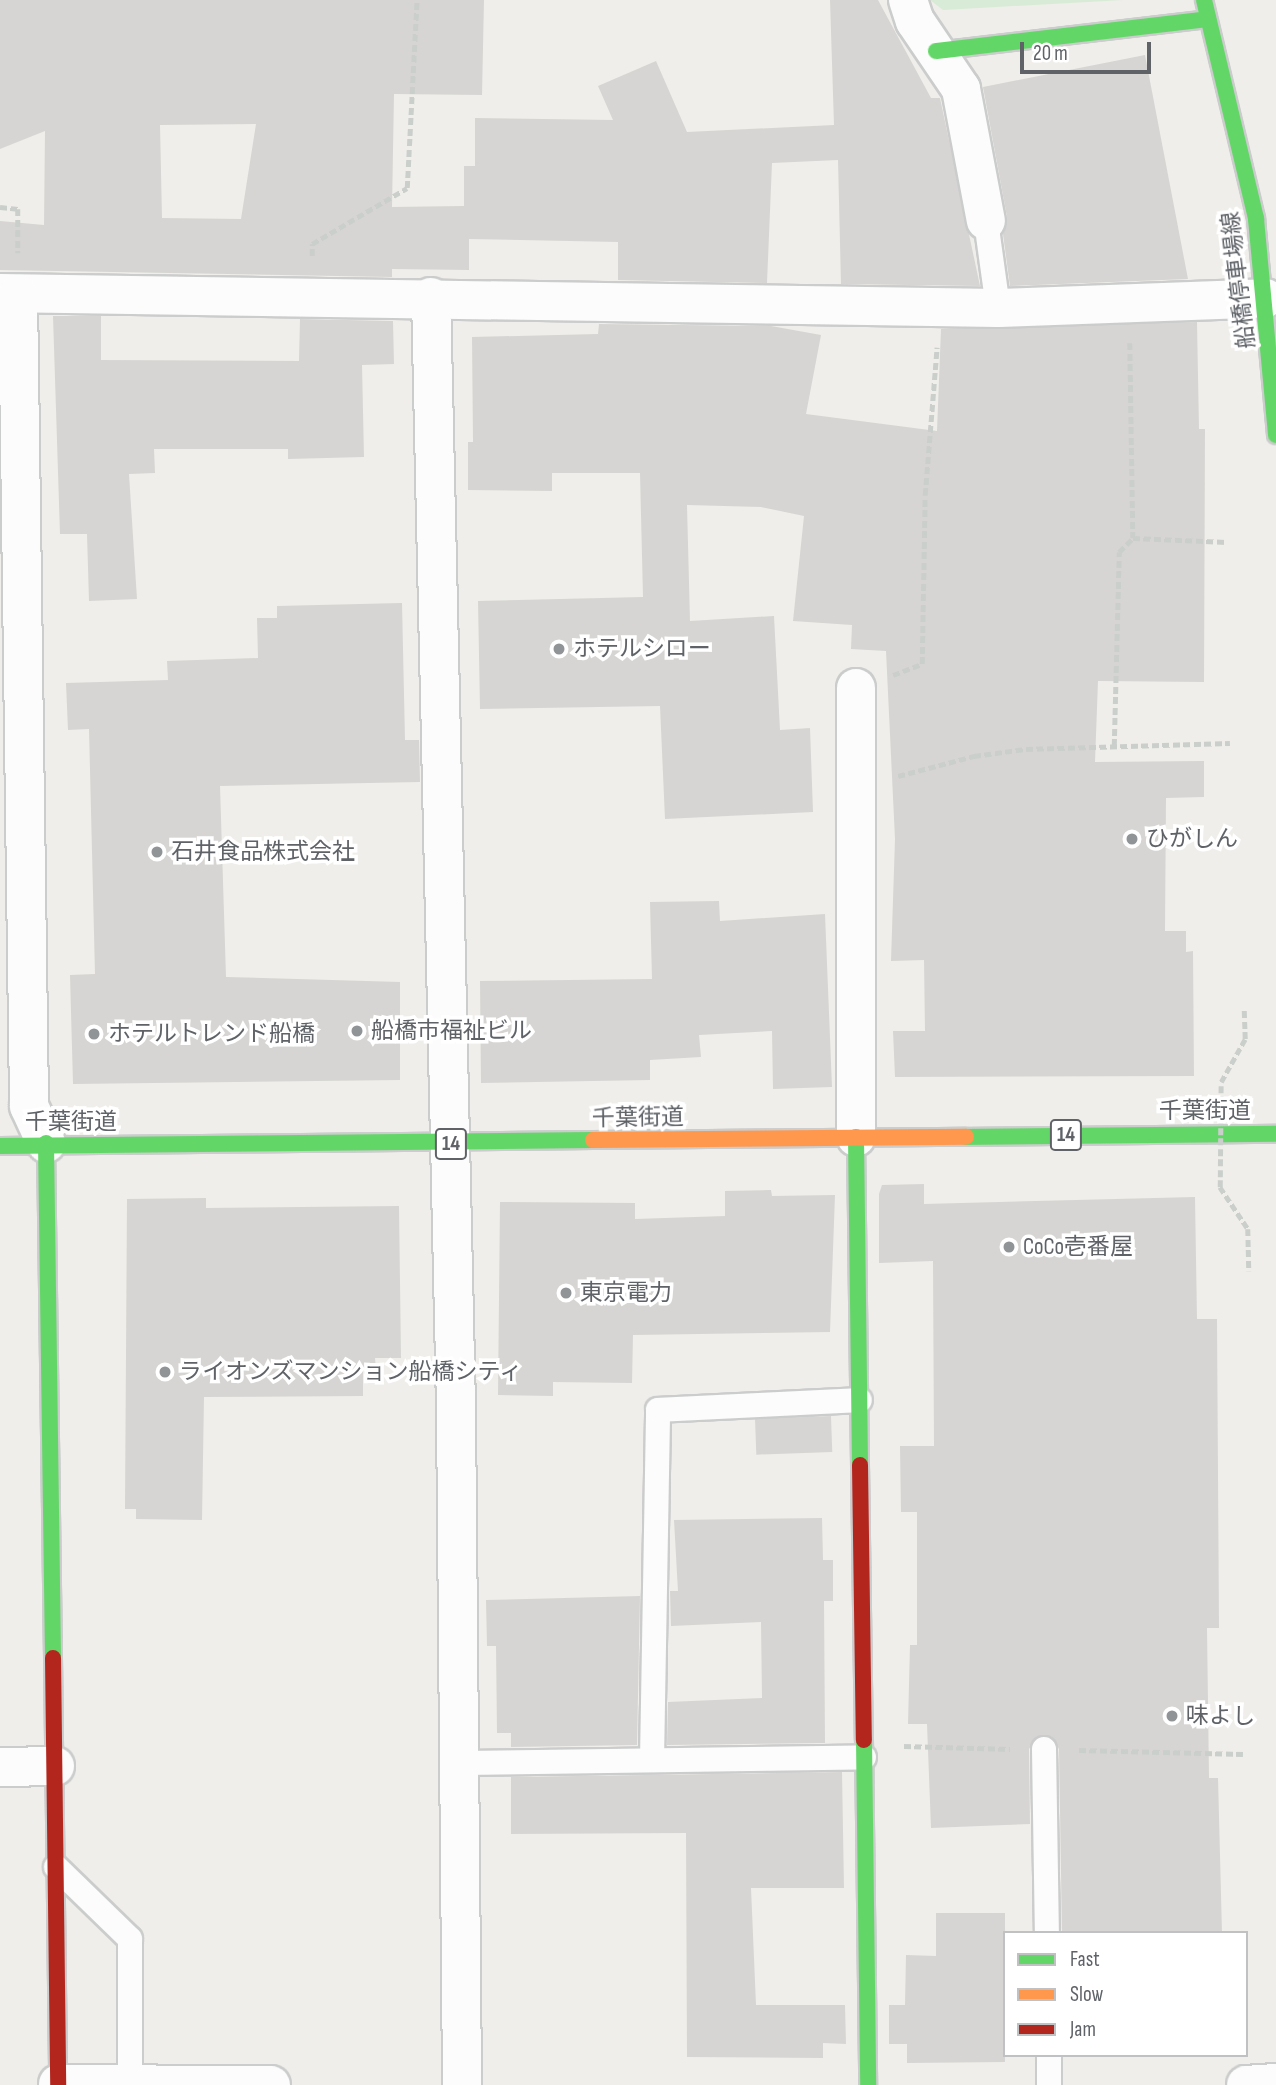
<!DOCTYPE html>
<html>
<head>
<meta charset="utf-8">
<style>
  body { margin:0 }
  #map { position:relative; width:1276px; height:2085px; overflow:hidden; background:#efeeea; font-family:"Sofia Sans Condensed","Noto Sans JP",sans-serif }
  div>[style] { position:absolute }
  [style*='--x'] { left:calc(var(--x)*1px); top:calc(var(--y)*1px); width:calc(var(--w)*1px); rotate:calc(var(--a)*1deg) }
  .green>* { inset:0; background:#d8ebd6 }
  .building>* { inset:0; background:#d6d5d3; transform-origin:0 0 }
  .path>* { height:4.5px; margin-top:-2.25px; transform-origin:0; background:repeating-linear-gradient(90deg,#cacfcc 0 7px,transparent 0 10.5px) }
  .roads { filter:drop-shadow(2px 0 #cbcccc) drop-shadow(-2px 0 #cbcccc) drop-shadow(0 2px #cbcccc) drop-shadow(0 -2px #cbcccc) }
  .lane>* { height:24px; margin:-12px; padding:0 12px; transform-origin:12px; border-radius:12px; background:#fdfcfc }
  .street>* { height:38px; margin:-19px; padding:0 19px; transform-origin:19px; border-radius:19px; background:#fdfcfc }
  .fast>* { height:16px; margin:-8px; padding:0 8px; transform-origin:8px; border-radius:8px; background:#63d668 }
  .slow>* { height:16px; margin:-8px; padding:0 8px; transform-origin:8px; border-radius:8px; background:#ff974d }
  .jam>* { height:16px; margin:-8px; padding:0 8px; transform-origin:8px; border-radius:8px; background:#b3261e }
  .path-bridge>* { height:4.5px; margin-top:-2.25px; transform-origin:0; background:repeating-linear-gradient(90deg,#cacfcc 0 7px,transparent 0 10.5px) }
  .dots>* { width:19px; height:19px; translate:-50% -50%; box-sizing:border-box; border:4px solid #fff; border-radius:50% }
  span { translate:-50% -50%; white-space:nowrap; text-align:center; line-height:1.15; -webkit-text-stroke:7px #fff; paint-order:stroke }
  .shield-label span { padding:2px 5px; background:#fff; border:2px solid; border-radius:5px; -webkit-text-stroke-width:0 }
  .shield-label { font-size:21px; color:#5f6368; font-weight:700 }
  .street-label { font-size:23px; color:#5f6368 }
  .poi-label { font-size:23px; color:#5f6368 }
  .left { translate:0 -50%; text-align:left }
  .legend { position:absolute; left:1003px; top:1931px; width:245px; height:126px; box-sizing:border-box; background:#fff; border:2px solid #bfc1c3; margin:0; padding:9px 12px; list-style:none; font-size:21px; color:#5f6368 }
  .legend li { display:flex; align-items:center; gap:14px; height:35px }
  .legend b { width:35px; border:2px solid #bfc1c3 }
  .scale { position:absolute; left:1020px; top:42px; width:131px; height:32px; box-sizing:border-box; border:4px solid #5f6368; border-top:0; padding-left:9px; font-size:21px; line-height:24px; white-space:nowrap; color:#5f6368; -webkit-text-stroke:5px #fff; paint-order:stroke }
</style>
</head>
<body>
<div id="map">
  <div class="green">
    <div style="clip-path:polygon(930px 0,1123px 0,943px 10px)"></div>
  </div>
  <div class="building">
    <div style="clip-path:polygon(evenodd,0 0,484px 0,482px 95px,394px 94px,392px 207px,464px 206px,464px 166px,475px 166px,475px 118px,613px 120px,598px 86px,656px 61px,687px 132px,834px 125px,830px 0,878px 0,931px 98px,940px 98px,980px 286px,841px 284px,838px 160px,772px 163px,767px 283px,618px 280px,618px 242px,469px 239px,469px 270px,392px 269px,392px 277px,0 270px,0 221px,44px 225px,45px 131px,0 149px,0 0,256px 124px,241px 219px,162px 218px,160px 125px,256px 124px)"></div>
    <div style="clip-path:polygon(1145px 55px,1188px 279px,1010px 286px,1003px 234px,1007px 217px,983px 87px)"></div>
    <div style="clip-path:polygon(53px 316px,101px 316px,101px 360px,299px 361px,300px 319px,393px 321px,394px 364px,362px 365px,364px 457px,288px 459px,288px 449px,154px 449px,155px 473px,129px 474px,137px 599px,89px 601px,87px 534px,60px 534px)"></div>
    <div style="clip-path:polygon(1197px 322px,1199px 429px,1205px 429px,1204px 682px,1098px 681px,1095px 762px,1204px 761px,1204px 797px,1166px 798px,1165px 931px,1186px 931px,1186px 952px,1193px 951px,1194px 1076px,895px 1077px,893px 1031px,925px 1031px,924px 960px,891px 961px,895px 839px,886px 651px,851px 649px,852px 625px,793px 621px,804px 516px,761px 507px,687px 505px,690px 621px,774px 616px,780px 730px,810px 728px,813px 812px,665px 819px,660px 706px,480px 709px,478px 601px,643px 597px,640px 473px,552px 473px,552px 491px,468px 490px,468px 442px,473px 442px,472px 337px,598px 334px,599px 324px,771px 326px,821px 335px,806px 414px,937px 431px,941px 329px)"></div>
    <div style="clip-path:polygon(402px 603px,405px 740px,419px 740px,420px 782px,220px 786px,226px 977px,400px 982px,400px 1080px,73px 1084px,70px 975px,95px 974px,89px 729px,68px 730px,66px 683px,168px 680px,167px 661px,258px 658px,257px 618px,277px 618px,277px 606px)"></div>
    <div style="clip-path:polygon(719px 901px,720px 921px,825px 914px,832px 1087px,773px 1089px,772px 1031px,699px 1035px,701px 1057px,650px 1060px,650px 1080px,481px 1083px,480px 981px,652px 979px,650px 902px)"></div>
    <div style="clip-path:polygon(924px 1184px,924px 1204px,1195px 1197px,1197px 1319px,1217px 1319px,1219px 1628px,1207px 1628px,1209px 1778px,1218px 1778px,1222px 1933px,1062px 1933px,1059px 1749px,1051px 1736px,1037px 1736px,1029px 1749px,1030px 1824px,931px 1828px,927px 1724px,908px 1724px,910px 1645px,917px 1645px,917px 1512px,901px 1512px,900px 1446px,934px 1446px,933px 1261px,879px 1263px,879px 1194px,882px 1185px)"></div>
    <div style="clip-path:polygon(771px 1190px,772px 1196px,835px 1195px,830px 1332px,633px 1335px,632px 1383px,553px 1382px,553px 1396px,498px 1395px,500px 1202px,635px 1203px,635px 1219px,725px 1216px,725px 1191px)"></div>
    <div style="clip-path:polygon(206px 1198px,206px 1208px,399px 1206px,401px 1358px,375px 1358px,376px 1368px,363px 1368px,363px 1396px,204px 1397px,202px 1520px,136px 1519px,136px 1509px,125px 1509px,127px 1199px)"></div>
    <div style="left:831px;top:1416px;width:36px;height:76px;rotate:88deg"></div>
    <div style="clip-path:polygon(822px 1518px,823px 1560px,833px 1560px,833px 1601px,824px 1601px,825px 1743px,667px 1745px,668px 1702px,762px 1698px,761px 1622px,671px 1626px,670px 1591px,678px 1591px,674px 1520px)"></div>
    <div style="clip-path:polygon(640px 1596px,637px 1745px,511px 1747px,511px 1733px,497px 1733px,496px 1646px,487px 1646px,486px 1600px)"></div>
    <div style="clip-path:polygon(842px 1772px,844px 1888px,751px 1888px,756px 2005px,845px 2005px,846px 2044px,823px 2043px,823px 2058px,687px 2057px,686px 1833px,511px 1834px,511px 1777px)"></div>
    <div style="clip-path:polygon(936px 1913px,1005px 1913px,1005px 2062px,907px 2063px,907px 2044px,889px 2044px,889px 2005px,905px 2005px,906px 1955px,936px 1956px)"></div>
  </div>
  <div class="path">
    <div style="--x:0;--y:207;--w:18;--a:6"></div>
    <div style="--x:18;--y:209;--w:44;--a:90"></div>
    <div style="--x:312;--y:256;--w:12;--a:-90"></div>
    <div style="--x:312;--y:244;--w:110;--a:-30.5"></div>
    <div style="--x:407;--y:188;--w:188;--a:-87"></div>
    <div style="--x:1130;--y:343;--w:195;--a:89.1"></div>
    <div style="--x:1133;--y:538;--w:94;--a:2.4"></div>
    <div style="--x:893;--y:675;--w:31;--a:-21"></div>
    <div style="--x:922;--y:664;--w:169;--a:-89"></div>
    <div style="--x:925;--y:495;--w:148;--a:-85.4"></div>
    <div style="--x:1114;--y:746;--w:194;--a:-88.5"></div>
    <div style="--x:1119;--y:552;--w:20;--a:-45"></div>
    <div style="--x:898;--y:776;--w:79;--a:-14.7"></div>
    <div style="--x:974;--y:756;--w:52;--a:-7.7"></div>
    <div style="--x:1026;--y:749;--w:204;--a:-1.7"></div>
    <div style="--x:1221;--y:1082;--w:49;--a:-60.8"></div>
    <div style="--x:1245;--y:1039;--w:29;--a:-92"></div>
    <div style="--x:1220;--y:1187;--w:50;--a:56.3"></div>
    <div style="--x:1248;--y:1229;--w:42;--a:88.6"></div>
    <div style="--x:904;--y:1746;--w:106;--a:1.6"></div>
    <div style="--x:1079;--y:1750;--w:164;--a:1.4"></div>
  </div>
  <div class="roads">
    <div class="lane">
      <div style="--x:986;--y:221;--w:88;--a:82.1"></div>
      <div style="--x:1044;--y:1749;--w:184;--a:89.1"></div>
      <div style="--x:652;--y:1760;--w:350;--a:-89"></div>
      <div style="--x:658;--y:1410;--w:202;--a:-2.8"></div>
      <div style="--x:459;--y:1763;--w:405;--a:-0.8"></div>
      <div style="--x:56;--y:1867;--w:103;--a:44.2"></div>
      <div style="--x:130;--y:1939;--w:145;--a:90"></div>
      <div style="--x:1049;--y:2055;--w:30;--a:90"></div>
    </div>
    <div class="street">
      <div style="--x:908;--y:0;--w:22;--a:72"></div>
      <div style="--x:915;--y:21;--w:82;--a:55.9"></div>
      <div style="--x:961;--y:89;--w:134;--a:79.3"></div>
      <div style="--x:0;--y:293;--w:998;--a:0.86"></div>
      <div style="--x:998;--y:308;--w:268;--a:-2.1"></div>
      <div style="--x:18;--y:294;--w:812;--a:89.22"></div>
      <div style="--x:29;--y:1106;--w:41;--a:65.3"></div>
      <div style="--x:431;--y:297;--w:1113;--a:88.71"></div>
      <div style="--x:456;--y:1410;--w:675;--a:89.49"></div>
      <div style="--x:856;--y:1137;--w:449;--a:-90"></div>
      <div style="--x:0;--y:1767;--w:55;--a:-1"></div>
      <div style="--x:58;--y:2084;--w:213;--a:0.3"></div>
      <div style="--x:1246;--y:2085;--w:30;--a:-4"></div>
    </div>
    <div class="fast">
      <div style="--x:1204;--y:0;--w:225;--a:76.6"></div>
      <div style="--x:1256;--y:219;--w:217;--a:84.7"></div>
      <div style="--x:936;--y:51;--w:274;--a:-6.7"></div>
      <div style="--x:856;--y:1137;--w:328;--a:89.3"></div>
      <div style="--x:966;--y:1137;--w:310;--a:-0.6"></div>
      <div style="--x:46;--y:1143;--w:515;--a:89.22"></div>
      <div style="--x:0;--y:1146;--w:593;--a:-0.58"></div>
      <div style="--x:864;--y:1740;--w:345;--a:89.3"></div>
    </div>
    <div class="slow">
      <div style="--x:593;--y:1140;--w:373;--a:-0.5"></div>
    </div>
    <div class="jam">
      <div style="--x:860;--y:1465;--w:275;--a:89.2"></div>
      <div style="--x:53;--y:1658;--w:427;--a:89.3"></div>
    </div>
  </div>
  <div class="path-bridge">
    <div style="--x:1220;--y:1187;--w:105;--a:-89.5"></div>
  </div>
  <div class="dots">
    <div style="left:559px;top:649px;background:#919496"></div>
    <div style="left:1132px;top:839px;background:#919496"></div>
    <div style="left:157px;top:852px;background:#919496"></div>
    <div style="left:357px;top:1031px;background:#919496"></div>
    <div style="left:94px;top:1034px;background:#919496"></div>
    <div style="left:1009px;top:1247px;background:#919496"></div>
    <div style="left:566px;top:1293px;background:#919496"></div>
    <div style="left:165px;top:1372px;background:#919496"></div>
    <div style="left:1172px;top:1716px;background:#919496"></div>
  </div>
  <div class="shield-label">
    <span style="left:1066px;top:1135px">14</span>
    <span style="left:451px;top:1144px">14</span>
  </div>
  <div class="street-label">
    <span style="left:1239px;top:280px;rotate:-97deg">船橋停車場線</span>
    <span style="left:1205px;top:1111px">千葉街道</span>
    <span style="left:638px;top:1118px;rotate:-1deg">千葉街道</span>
    <span style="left:71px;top:1122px">千葉街道</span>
  </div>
  <div class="poi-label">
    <span class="left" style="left:573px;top:649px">ホテルシロー</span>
    <span class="left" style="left:1146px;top:839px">ひがしん</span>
    <span class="left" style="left:171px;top:852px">石井食品株式会社</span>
    <span class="left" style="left:371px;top:1031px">船橋市福祉ビル</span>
    <span class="left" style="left:108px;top:1034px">ホテルトレンド船橋</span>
    <span class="left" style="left:1023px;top:1247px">CoCo壱番屋</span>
    <span class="left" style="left:580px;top:1293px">東京電力</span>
    <span class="left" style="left:179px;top:1372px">ライオンズマンション船橋シティ</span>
    <span class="left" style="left:1186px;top:1716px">味よし</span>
  </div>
  <ul class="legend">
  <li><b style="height:9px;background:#63d668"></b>Fast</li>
  <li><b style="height:9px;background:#ff974d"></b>Slow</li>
  <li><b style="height:9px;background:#b3261e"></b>Jam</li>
  </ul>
  <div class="scale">20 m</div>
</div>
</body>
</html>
